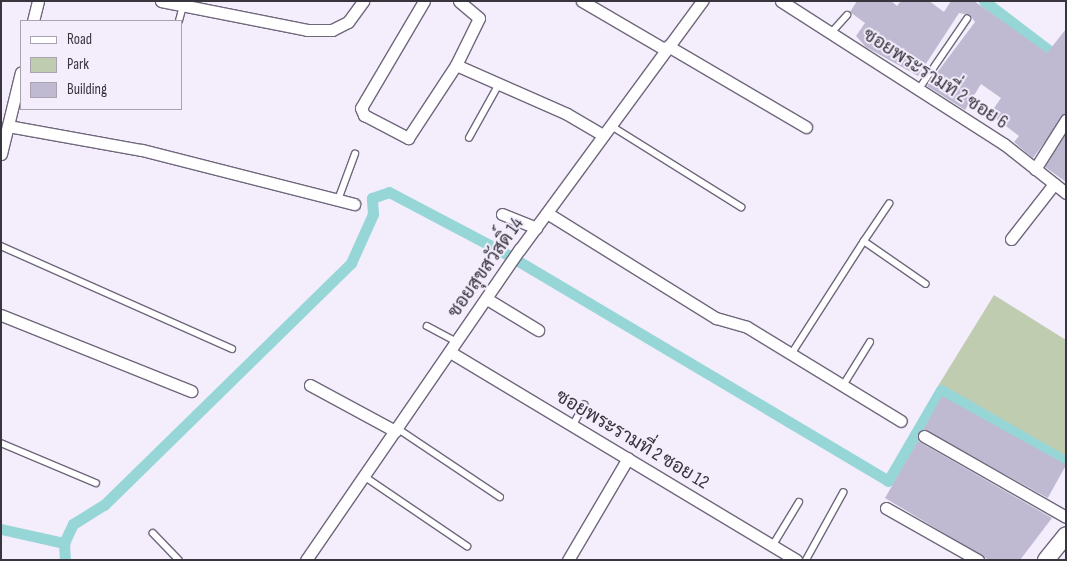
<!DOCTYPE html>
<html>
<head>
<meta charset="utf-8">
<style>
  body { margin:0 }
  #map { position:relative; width:1067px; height:561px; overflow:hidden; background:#f3edfc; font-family:"Sofia Sans Condensed",Sarabun,sans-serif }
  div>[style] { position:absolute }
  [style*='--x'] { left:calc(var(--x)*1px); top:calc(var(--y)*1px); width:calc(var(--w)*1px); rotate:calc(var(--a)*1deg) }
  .green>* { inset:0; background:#c0ccb0 }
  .canal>* { height:11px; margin:-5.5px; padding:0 5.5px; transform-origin:5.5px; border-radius:5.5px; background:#97d6d7 }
  .building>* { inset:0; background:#bfb9d2; transform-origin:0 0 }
  .roads { filter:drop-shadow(1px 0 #70677c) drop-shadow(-1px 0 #70677c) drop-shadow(0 1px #70677c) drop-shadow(0 -1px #70677c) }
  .service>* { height:5.5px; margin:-2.75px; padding:0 2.75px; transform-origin:2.75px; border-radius:2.75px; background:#fff }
  .minor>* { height:11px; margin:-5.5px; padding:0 5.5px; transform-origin:5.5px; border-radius:5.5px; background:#fff }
  .secondary>* { height:16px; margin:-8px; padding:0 8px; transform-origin:8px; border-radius:8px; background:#fff }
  span { translate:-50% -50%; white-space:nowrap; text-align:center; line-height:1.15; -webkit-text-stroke:4px #f3edfc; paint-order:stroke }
  .street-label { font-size:19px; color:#39353e }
  .frame { position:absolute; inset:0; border:2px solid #39353e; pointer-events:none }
  .legend { position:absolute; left:20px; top:20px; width:162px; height:90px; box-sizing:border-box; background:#f3edfc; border:1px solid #a9a3b0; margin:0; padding:6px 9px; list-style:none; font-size:15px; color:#39353e }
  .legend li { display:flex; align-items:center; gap:10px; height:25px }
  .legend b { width:25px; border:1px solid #a9a3b0 }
</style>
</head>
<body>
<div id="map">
  <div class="green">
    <div style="clip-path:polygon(994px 295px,1066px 340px,1066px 457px,938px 386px)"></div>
  </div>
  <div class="canal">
    <div style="--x:984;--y:1;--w:96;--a:37.3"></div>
    <div style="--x:1;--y:529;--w:65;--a:12.5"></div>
    <div style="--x:64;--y:543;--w:17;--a:87"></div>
    <div style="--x:64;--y:543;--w:21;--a:-65"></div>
    <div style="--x:73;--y:524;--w:36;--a:-32"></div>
    <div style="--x:104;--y:505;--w:346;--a:-44.4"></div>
    <div style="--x:351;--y:263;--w:54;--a:-65.8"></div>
    <div style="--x:373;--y:214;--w:16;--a:-94"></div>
    <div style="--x:372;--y:198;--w:18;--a:-19"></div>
    <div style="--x:389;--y:192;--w:129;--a:27.8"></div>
    <div style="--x:503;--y:252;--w:448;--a:30.7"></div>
    <div style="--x:888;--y:481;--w:105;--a:-59.8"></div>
    <div style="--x:941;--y:390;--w:144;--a:29.9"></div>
  </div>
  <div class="building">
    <div style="clip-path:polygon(857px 1px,891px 1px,897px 6px,901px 1px,929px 1px,944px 12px,951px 1px,974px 1px,1047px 53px,1066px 29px,1066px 113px,1033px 158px,1014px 142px,1019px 136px,990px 114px,1001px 98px,981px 84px,965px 110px,927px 86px,975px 22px,970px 15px,959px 13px,918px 76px,866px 47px,856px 36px,865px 23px,850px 12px)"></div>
    <div style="clip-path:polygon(1066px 134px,1066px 182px,1045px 167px)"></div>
    <div style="left:942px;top:396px;width:142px;height:38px;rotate:29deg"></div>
    <div style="clip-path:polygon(918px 441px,1052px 518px,1020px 560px,989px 560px,885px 498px)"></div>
  </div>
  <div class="roads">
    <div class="service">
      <div style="--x:179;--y:21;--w:16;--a:-75"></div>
      <div style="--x:831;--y:33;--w:24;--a:-48"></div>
      <div style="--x:919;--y:89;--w:85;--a:-55.6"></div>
      <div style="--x:610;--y:125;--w:155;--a:32"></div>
      <div style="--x:469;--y:138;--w:60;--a:-60.9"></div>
      <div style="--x:338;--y:200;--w:49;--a:-69.7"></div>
      <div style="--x:864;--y:241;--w:45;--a:-56"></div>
      <div style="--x:1;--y:246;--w:253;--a:24"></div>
      <div style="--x:427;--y:326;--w:34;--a:28"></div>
      <div style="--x:792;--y:353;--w:133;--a:-57.3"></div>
      <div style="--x:864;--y:241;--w:75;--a:34.7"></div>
      <div style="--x:844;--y:384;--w:49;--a:-58.2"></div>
      <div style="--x:573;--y:425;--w:23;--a:-61"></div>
      <div style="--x:397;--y:428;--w:124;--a:33.8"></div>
      <div style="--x:1;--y:443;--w:103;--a:22.8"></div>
      <div style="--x:364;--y:476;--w:125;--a:34.2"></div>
      <div style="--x:153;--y:533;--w:37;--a:46"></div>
      <div style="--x:773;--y:545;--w:50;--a:-58.8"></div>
      <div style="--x:806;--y:560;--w:77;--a:-61.1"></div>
    </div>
    <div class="minor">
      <div style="--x:161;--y:1;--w:149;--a:11.2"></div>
      <div style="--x:307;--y:30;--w:25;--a:0"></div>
      <div style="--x:332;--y:30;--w:18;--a:-27"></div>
      <div style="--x:348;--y:22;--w:26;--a:-54"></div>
      <div style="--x:424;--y:1;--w:124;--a:120.5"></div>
      <div style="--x:361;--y:108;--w:8;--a:67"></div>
      <div style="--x:364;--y:115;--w:50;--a:27.6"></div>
      <div style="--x:408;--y:138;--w:87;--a:-56.7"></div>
      <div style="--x:456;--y:65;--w:52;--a:-63.9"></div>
      <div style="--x:479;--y:18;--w:26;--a:-140"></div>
      <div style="--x:582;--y:1;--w:97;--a:30.3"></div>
      <div style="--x:781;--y:1;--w:265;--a:32.7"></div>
      <div style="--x:1004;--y:144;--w:79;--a:38.3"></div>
      <div style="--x:33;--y:21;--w:21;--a:-76"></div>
      <div style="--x:668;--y:46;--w:160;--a:30.4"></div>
      <div style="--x:456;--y:65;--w:121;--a:23.8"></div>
      <div style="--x:567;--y:114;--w:42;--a:30.3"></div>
      <div style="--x:8;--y:126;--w:136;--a:10.2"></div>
      <div style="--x:142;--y:150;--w:219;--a:14.3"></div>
      <div style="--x:1;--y:154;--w:84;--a:-76.3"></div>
      <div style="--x:1035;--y:169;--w:58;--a:-57.7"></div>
      <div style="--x:547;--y:213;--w:199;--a:31.9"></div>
      <div style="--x:716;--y:318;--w:32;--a:16"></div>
      <div style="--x:747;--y:327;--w:180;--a:31.4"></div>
      <div style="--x:502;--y:214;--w:37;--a:22"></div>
      <div style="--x:1011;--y:239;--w:70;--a:-52"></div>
      <div style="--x:487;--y:299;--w:60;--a:31.3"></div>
      <div style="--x:1;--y:315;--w:205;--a:21.8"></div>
      <div style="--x:450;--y:352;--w:404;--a:31"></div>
      <div style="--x:310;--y:385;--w:97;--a:28.4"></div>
      <div style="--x:924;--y:436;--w:163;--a:29.7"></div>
      <div style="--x:886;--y:508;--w:106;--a:29.5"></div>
      <div style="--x:306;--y:560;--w:378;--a:-55.5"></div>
      <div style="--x:520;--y:249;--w:308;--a:-53.7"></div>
      <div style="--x:568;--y:560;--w:118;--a:-59.5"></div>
    </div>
    <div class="secondary">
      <div style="--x:1046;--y:560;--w:32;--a:-51"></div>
    </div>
  </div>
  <div class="street-label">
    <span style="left:935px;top:79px;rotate:33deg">ซอยพระรามที่ 2 ซอย 6</span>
    <span style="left:486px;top:268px;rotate:-55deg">ซอยสุขสวัสดิ์ 14</span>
    <span style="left:632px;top:440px;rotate:31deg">ซอยพระรามที่ 2 ซอย 12</span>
  </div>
  <div class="frame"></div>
  <ul class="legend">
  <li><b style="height:6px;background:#fff"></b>Road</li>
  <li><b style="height:14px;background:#c0ccb0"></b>Park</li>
  <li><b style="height:14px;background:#bfb9d2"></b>Building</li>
  </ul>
</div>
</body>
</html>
